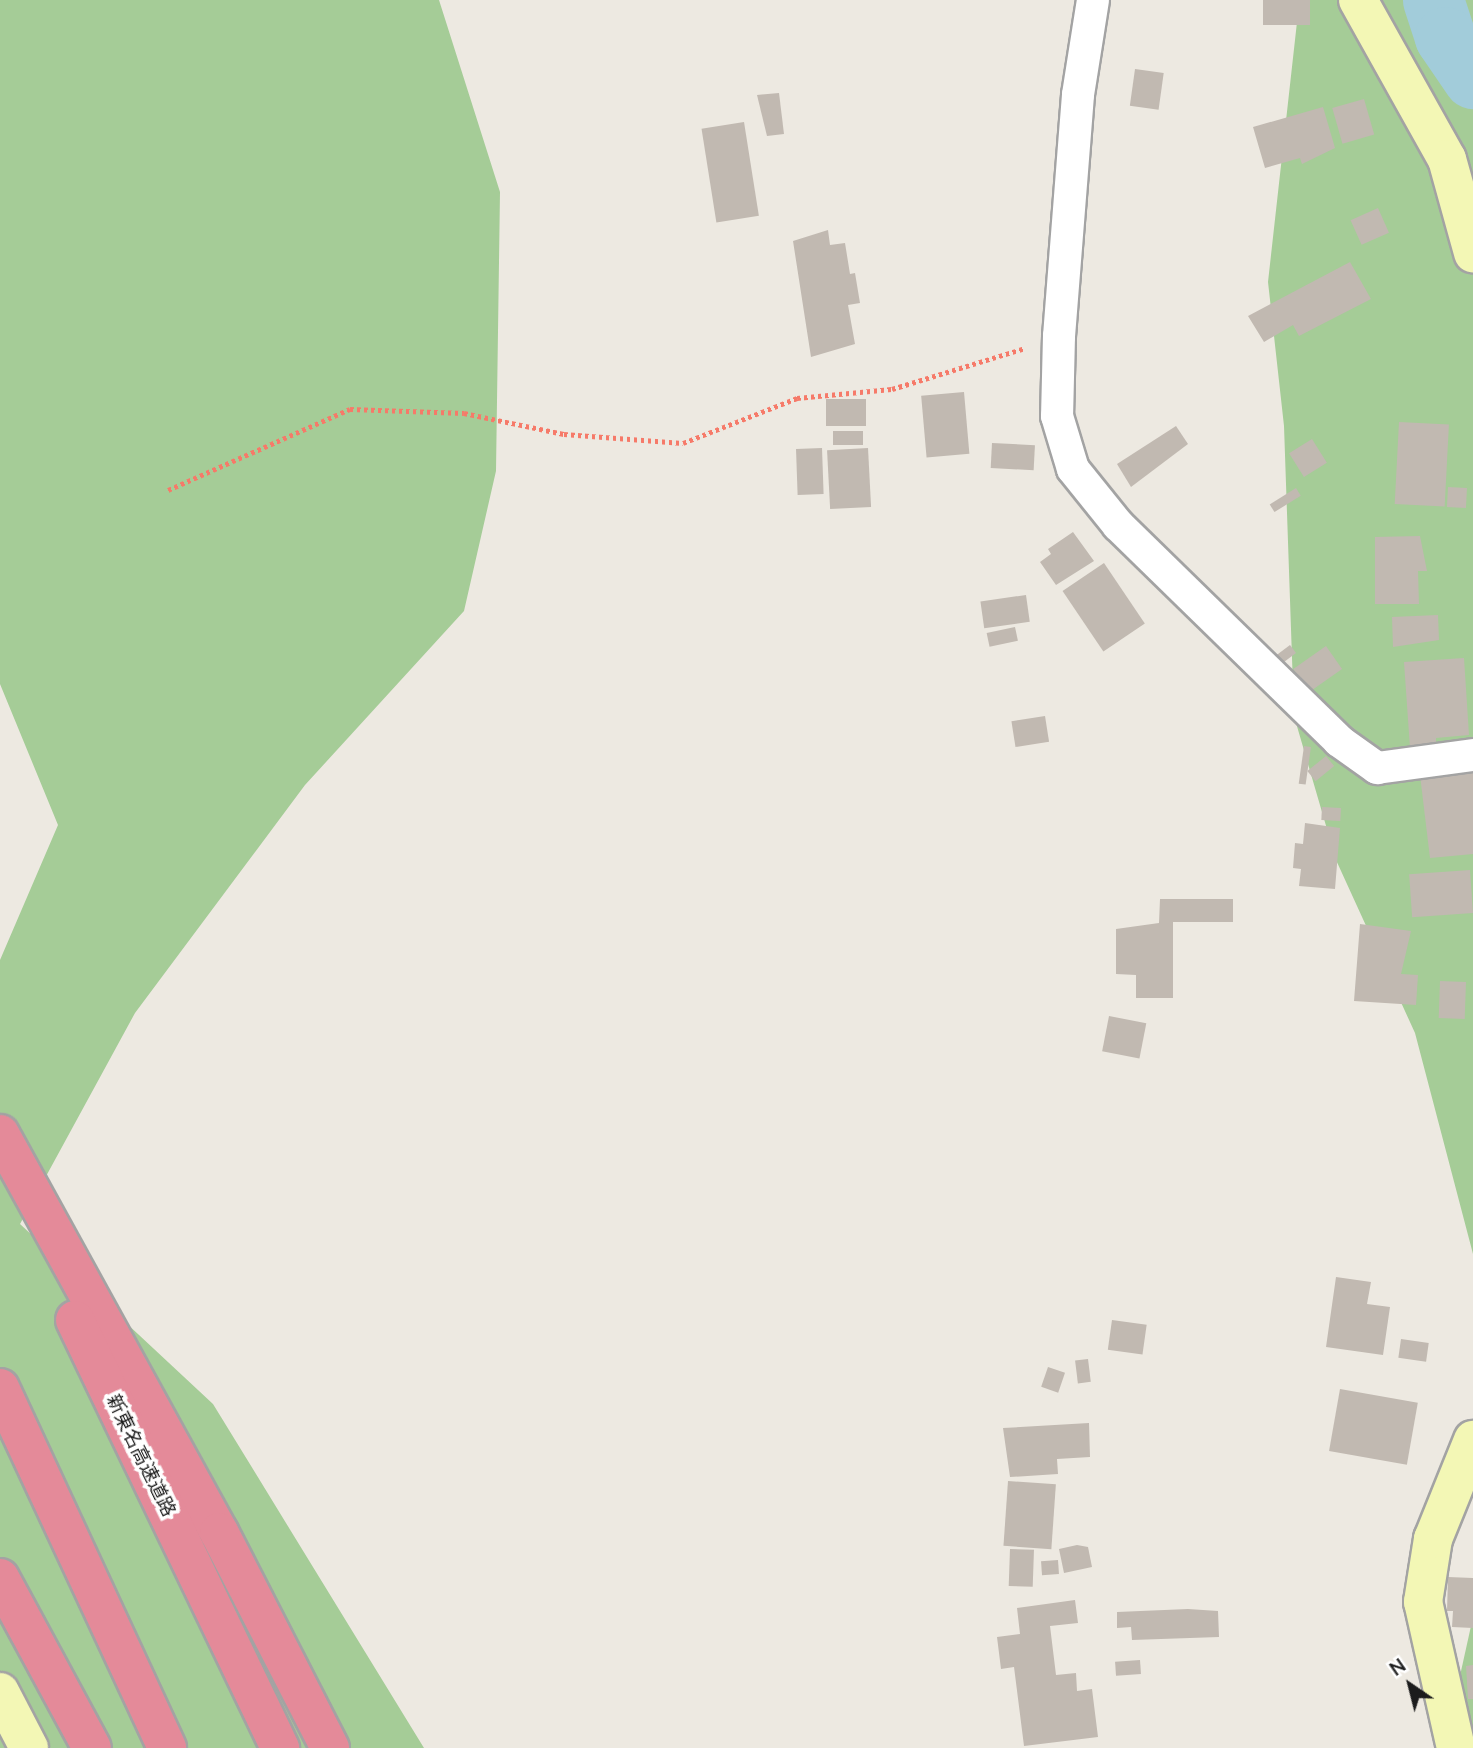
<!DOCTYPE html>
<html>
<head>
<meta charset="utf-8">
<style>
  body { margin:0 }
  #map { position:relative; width:1473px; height:1748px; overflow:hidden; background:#ede9e1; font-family:"Nunito Sans","Noto Sans JP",sans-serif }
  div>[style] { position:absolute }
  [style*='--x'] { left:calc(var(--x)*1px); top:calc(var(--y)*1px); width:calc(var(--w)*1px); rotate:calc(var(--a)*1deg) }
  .forest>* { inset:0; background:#a5cc97 }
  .river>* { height:61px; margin:-30.5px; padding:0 30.5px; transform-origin:30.5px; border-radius:30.5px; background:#a2ccda }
  .building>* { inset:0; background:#c1b9b1; transform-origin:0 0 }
  .path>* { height:4.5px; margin-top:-2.25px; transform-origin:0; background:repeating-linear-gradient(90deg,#f67a69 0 3.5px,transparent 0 7px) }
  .roads { filter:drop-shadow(2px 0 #a3a3a3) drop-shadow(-2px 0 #a3a3a3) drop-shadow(0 2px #a3a3a3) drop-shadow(0 -2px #a3a3a3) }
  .street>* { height:32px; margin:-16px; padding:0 16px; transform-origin:16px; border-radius:16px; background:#fff }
  .secondary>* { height:38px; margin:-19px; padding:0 19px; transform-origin:19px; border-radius:19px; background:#f3f7b5 }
  .highway>* { height:38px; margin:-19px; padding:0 19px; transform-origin:19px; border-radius:19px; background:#e48a99 }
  span { translate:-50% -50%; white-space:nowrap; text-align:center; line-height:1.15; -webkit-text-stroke:7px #fff; paint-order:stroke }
  .street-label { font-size:19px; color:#1c1c1c }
  .north { position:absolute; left:1375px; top:1650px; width:70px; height:70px; -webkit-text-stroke:5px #fff; paint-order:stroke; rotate:325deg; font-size:19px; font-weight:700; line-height:28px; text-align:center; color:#1c1c1c }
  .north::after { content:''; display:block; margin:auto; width:24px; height:32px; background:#1c1c1c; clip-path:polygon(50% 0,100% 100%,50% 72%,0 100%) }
</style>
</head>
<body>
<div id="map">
  <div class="forest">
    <div style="clip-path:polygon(0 0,439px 0,500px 192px,496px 471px,464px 611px,305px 785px,135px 1013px,20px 1224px,213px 1404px,424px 1748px,0 1748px,0 960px,58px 825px,0 684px)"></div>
    <div style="clip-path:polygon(1304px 0,1473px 0,1473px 1254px,1415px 1033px,1336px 860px,1294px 716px,1284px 426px,1268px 282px,1297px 22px)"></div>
    <div style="clip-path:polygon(1473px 1617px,1473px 1748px,1444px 1748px)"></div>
  </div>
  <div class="river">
    <div style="--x:1433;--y:0;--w:39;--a:72"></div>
    <div style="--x:1445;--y:37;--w:50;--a:55.7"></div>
  </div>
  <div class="building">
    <div style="left:1263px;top:0;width:47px;height:25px"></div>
    <div style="left:1135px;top:69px;width:29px;height:37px;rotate:8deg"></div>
    <div style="clip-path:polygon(779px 93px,784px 134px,767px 136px,757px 95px)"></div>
    <div style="left:1364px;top:99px;width:37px;height:33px;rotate:74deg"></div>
    <div style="clip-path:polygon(1323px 107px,1335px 148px,1302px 164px,1300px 158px,1265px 168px,1253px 127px)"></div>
    <div style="left:744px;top:122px;width:95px;height:43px;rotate:81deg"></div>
    <div style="left:1378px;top:208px;width:27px;height:30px;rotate:66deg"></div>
    <div style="clip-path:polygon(828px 230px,830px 245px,845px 243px,850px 274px,855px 273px,860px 303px,848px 305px,855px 344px,811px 357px,793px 241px)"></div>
    <div style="clip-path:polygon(1350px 262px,1371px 299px,1299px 336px,1293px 325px,1264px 342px,1248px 316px)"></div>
    <div style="left:964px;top:392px;width:62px;height:43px;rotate:85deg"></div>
    <div style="left:826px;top:399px;width:40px;height:27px"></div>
    <div style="left:1399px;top:422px;width:50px;height:82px;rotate:3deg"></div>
    <div style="clip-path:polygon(1176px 426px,1188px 444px,1131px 487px,1117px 464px)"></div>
    <div style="left:833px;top:431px;width:30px;height:14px"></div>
    <div style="left:1312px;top:439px;width:28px;height:27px;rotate:58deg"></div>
    <div style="left:992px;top:443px;width:43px;height:25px;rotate:3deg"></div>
    <div style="left:822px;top:448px;width:46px;height:26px;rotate:88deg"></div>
    <div style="left:868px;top:448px;width:59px;height:41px;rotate:87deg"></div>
    <div style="left:1448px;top:487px;width:19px;height:20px;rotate:3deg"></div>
    <div style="left:1296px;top:488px;width:9px;height:31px;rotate:58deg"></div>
    <div style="clip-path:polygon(1073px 532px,1094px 561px,1056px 585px,1040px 562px,1051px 554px,1048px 549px)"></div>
    <div style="clip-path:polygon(1420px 536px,1427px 571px,1418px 571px,1419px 604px,1375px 604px,1375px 537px)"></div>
    <div style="left:1104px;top:563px;width:73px;height:50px;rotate:56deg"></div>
    <div style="left:1026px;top:595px;width:27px;height:46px;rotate:82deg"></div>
    <div style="clip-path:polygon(1438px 615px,1439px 640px,1393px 647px,1392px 617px)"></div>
    <div style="left:1015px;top:627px;width:14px;height:29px;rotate:78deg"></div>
    <div style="left:1290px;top:645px;width:10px;height:23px;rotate:53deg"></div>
    <div style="left:1326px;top:646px;width:28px;height:40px;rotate:55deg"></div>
    <div style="clip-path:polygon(1464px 658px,1469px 735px,1436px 738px,1436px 746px,1410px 748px,1404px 662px)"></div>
    <div style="left:1045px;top:716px;width:26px;height:34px;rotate:81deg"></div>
    <div style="left:1304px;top:746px;width:7px;height:38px;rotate:8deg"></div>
    <div style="left:1326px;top:756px;width:13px;height:24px;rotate:51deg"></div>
    <div style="clip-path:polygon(1473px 771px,1473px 854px,1430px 858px,1420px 775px)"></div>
    <div style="left:1322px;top:807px;width:19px;height:13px;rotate:3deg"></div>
    <div style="clip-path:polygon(1305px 823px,1340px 828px,1335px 889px,1299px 886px,1301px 869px,1293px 868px,1295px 843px,1303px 844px)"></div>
    <div style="left:1470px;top:870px;width:43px;height:61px;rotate:86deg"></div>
    <div style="clip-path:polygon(1160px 899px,1233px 899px,1233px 922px,1173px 922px,1173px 998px,1136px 998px,1136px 975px,1116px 974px,1116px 929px,1159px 923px)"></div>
    <div style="clip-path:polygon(1360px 924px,1411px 931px,1401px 974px,1418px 975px,1416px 1005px,1354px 1001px)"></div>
    <div style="left:1440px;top:981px;width:26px;height:37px;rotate:2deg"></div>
    <div style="left:1109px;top:1016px;width:38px;height:36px;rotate:11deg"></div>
    <div style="clip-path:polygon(1336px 1277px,1371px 1282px,1367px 1304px,1390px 1307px,1383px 1355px,1326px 1347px)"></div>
    <div style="left:1112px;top:1320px;width:35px;height:30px;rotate:8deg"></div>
    <div style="left:1401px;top:1339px;width:28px;height:19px;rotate:8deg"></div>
    <div style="left:1088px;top:1359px;width:23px;height:13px;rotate:83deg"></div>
    <div style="left:1048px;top:1367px;width:18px;height:21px;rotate:19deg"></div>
    <div style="left:1340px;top:1389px;width:79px;height:63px;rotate:10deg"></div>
    <div style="clip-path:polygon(1089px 1423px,1090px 1457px,1057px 1459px,1058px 1474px,1010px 1477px,1003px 1428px)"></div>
    <div style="left:1008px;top:1481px;width:48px;height:65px;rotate:4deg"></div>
    <div style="clip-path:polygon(1077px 1545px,1088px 1547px,1092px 1567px,1064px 1573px,1059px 1549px)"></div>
    <div style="left:1010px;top:1549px;width:24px;height:37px;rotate:2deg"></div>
    <div style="left:1058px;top:1560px;width:14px;height:17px;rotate:86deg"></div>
    <div style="clip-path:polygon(1448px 1577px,1473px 1578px,1473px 1628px,1452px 1627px,1453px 1611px,1447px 1611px)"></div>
    <div style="clip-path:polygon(1075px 1600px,1078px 1623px,1050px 1626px,1056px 1675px,1076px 1673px,1077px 1691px,1092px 1689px,1098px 1737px,1024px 1746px,1014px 1667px,1001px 1669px,997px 1637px,1020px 1634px,1017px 1608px)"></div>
    <div style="clip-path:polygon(1188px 1609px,1218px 1611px,1219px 1637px,1132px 1640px,1131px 1627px,1117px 1628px,1117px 1612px)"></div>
    <div style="left:1140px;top:1660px;width:14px;height:25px;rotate:86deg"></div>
    <div style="clip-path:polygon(1473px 1665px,1473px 1699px,1468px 1699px,1466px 1666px)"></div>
  </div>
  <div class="path">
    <div style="--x:168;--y:490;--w:199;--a:-24"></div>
    <div style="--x:350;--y:409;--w:114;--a:2"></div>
    <div style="--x:464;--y:413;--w:102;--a:11.9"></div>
    <div style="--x:564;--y:434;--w:119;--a:4.3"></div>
    <div style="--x:683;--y:443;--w:123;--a:-21.5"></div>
    <div style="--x:797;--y:398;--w:95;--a:-5.4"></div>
    <div style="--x:892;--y:389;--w:139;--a:-17.1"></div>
  </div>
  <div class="roads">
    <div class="street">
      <div style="--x:1093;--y:0;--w:96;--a:99"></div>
      <div style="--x:1078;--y:95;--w:242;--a:94.5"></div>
      <div style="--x:1059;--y:336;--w:80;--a:91.4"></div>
      <div style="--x:1057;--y:416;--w:55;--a:73.2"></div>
      <div style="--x:1073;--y:469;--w:72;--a:51.2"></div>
      <div style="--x:1118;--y:525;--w:309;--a:44.3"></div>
      <div style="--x:1339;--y:741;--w:47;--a:35.4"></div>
      <div style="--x:1377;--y:768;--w:97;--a:-7.7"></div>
    </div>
    <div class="secondary">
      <div style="--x:1358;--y:0;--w:182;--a:60.8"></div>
      <div style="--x:1447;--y:159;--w:98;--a:74.5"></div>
      <div style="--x:0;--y:1692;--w:63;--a:62.6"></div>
      <div style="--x:1456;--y:1748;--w:150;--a:-102.7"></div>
      <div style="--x:1423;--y:1602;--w:64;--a:-81"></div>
      <div style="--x:1433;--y:1539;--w:107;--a:-68"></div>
    </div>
    <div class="highway">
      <div style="--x:0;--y:1134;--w:454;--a:61.2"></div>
      <div style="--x:219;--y:1532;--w:243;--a:62.8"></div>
      <div style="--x:75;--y:1320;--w:475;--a:64.4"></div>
      <div style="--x:0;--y:1388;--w:397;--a:65.1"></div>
      <div style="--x:0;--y:1578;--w:193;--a:61.6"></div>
    </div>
  </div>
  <div class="street-label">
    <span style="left:140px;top:1456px;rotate:64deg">新東名高速道路</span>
  </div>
  <div class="north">N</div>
</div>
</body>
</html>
